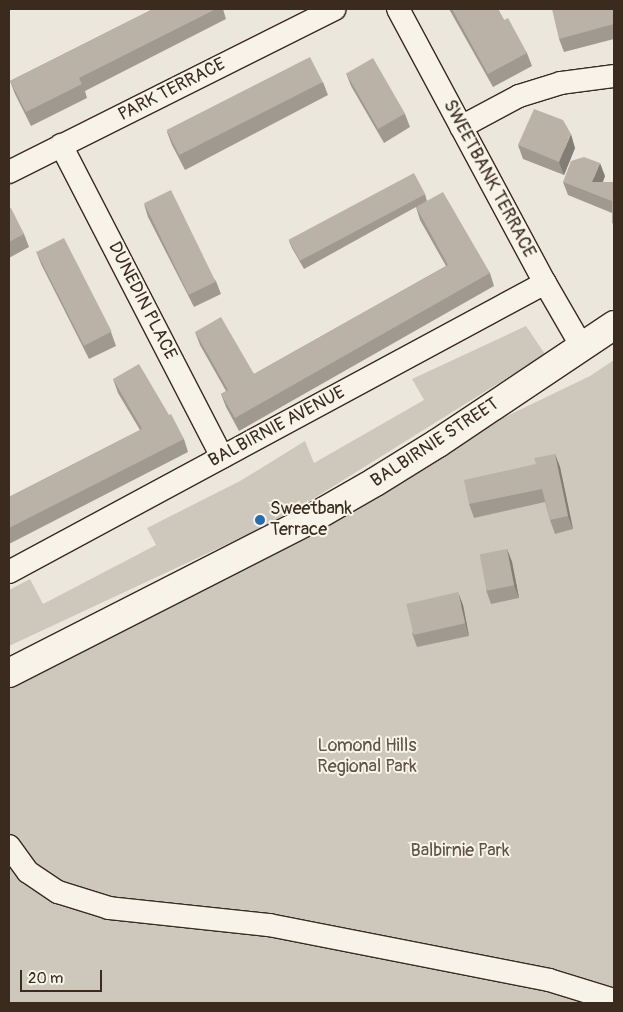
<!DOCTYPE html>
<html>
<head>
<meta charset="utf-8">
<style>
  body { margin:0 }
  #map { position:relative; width:623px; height:1012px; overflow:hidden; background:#ece7dc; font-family:Pangolin,sans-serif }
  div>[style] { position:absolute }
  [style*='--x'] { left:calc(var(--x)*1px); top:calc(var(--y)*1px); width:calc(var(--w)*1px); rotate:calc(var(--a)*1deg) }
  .green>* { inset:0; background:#cec8bc }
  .roads { filter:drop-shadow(1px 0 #3b2a1e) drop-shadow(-1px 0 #3b2a1e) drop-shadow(0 1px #3b2a1e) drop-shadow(0 -1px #3b2a1e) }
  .street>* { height:22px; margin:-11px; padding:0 11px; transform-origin:11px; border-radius:11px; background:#f7f3e8 }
  .secondary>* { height:28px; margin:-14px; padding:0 14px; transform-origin:14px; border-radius:14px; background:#f7f3e8 }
  .wall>* { inset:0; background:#a09990 }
  .shaded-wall>* { inset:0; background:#827d75 }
  .building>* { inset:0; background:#bab2a7; transform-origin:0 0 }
  .dots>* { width:14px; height:14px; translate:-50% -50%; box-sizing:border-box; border:2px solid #f7f3e8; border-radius:50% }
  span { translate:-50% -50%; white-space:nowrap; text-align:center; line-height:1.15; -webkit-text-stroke:4px #f7f3e8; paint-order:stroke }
  .street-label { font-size:18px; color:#3b2a1e }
  .poi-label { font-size:18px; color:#3b2a1e }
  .left { translate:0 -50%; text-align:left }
  .park-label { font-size:18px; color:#605246 }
  .frame { position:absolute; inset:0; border:10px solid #3b2a1e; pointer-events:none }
  .scale { position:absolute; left:20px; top:970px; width:82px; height:22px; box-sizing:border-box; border:2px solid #3b2a1e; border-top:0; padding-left:6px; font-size:15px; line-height:18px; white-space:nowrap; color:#3b2a1e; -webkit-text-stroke:4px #f7f3e8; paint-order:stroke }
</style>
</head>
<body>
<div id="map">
  <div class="green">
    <div style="clip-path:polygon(526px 326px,545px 354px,305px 504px,251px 533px,9px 646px,9px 590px,30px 579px,43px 604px,156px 545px,147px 528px,240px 481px,305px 441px,314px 463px,424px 400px,412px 379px)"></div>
    <div style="clip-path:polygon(614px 360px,614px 1003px,9px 1003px,9px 656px,590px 376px)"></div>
  </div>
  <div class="roads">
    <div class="street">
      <div style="--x:398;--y:9;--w:311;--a:61.8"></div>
      <div style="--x:545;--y:283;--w:74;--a:60"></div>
      <div style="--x:461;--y:127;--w:66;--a:-28.1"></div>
      <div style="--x:519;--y:96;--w:44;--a:-17.2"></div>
      <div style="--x:561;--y:83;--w:53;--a:-7.5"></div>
      <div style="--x:61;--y:145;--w:351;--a:62.7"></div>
      <div style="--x:9;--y:172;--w:364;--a:-26.6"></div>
      <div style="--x:9;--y:572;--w:609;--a:-28.33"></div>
      <div style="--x:9;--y:846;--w:32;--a:54"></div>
      <div style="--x:28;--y:872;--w:36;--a:34"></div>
      <div style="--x:58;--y:892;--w:53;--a:17.4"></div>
      <div style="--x:109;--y:908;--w:161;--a:6.1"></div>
      <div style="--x:269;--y:925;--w:285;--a:11.1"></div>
      <div style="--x:549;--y:980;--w:68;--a:17.1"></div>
    </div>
    <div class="secondary">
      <div style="--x:9;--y:673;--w:337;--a:-27"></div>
      <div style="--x:309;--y:520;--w:76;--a:-29.9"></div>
      <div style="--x:375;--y:482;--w:74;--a:-31.8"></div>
      <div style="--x:438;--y:443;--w:212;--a:-33.8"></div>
    </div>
  </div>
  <div class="wall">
    <div style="clip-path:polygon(153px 9px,223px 9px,226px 19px,85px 91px,87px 98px,31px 126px,15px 94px,10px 81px)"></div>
    <div style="clip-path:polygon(449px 9px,498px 9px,504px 20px,527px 53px,532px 66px,493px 87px)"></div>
    <div style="clip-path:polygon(614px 9px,614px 39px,564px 52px,559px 39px)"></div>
    <div style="clip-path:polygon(346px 73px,405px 114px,410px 127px,384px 143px,351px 86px)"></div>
    <div style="clip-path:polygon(323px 82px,328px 95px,185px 170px,172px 145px,167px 132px)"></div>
    <div style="clip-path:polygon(518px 145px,575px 148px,564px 175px,523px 159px)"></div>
    <div style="clip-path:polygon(605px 176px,603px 182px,614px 182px,614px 228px,612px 221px,612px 213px,568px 195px,563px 182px)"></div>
    <div style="clip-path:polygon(425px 194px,427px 201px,490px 273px,494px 286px,239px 431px,226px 407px,221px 394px,226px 391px,200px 345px,195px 332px,254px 374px,446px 266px,420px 220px,416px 207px,304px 269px,292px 248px,289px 241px)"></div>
    <div style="clip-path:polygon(144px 204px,216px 281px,221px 294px,194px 307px,148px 217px)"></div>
    <div style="clip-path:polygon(9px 209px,24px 234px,29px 247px,9px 258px)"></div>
    <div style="clip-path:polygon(36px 251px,111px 332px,116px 346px,89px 359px,41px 264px)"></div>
    <div style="clip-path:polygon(113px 379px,184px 439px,188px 452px,9px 544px,9px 497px,140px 430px,118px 393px)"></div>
    <div style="clip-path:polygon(555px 454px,560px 467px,573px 529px,555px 534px,550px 520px,545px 502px,474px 518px,469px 504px,536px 464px)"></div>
    <div style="clip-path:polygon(507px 549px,512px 562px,519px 598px,491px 604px,486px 590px)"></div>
    <div style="clip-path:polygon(463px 605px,469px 636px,417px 647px,412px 633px)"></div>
  </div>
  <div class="shaded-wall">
    <div style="clip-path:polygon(571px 134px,575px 148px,564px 175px,559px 162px)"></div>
    <div style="clip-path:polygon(600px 163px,605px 176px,597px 195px,592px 182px)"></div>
    <div style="clip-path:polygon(555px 454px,560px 467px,573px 529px,568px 516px)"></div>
    <div style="clip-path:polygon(507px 549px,512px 562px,519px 598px,514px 585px)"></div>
    <div style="clip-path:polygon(458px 592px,463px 605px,469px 636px,465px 623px)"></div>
  </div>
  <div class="building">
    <div style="clip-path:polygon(153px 9px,216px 9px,79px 78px,82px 84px,26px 112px,10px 81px)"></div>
    <div style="clip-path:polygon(452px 9px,498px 9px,504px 20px,508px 18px,527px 53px,488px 74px)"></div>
    <div style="clip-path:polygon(552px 9px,614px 9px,614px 24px,559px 39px)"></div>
    <div style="left:310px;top:57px;width:28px;height:161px;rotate:63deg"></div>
    <div style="left:373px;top:58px;width:64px;height:31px;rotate:60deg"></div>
    <div style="clip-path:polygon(534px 109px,563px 120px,571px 134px,559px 162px,518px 145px)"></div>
    <div style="clip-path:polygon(584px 157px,600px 163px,592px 182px,614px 182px,614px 221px,612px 221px,612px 201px,563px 182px,571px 161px)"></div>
    <div style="left:414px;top:173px;width:24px;height:142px;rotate:62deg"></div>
    <div style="left:171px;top:190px;width:102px;height:30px;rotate:64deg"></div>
    <div style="clip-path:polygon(443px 192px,490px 273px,235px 418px,221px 394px,228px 390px,195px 332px,221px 317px,254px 374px,423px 279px,448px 265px,416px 207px)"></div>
    <div style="clip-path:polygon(11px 208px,24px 234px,9px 242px,9px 209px)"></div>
    <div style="left:64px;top:238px;width:105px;height:31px;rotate:63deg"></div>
    <div style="clip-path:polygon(139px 364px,169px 415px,171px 414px,184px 439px,9px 528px,9px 497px,142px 429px,113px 379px)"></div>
    <div style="clip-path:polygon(555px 454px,568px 516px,550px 520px,542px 489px,469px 504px,464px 480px,536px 464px,534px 458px)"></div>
    <div style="left:507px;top:549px;width:37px;height:28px;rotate:79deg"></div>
    <div style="left:458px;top:592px;width:32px;height:53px;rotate:77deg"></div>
  </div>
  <div class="dots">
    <div style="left:260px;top:520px;background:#1f6fb2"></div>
  </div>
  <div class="street-label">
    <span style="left:172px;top:90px;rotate:-27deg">PARK TERRACE</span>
    <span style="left:489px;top:179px;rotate:62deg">SWEETBANK TERRACE</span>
    <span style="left:142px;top:301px;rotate:63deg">DUNEDIN PLACE</span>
    <span style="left:277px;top:427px;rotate:-28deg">BALBIRNIE AVENUE</span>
    <span style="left:435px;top:443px;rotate:-33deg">BALBIRNIE STREET</span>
  </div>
  <div class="poi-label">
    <span class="left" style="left:270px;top:520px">Sweetbank<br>Terrace</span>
  </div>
  <div class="park-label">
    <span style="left:367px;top:757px">Lomond Hills<br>Regional Park</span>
    <span style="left:460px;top:851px">Balbirnie Park</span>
  </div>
  <div class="frame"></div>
  <div class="scale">20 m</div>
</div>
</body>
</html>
